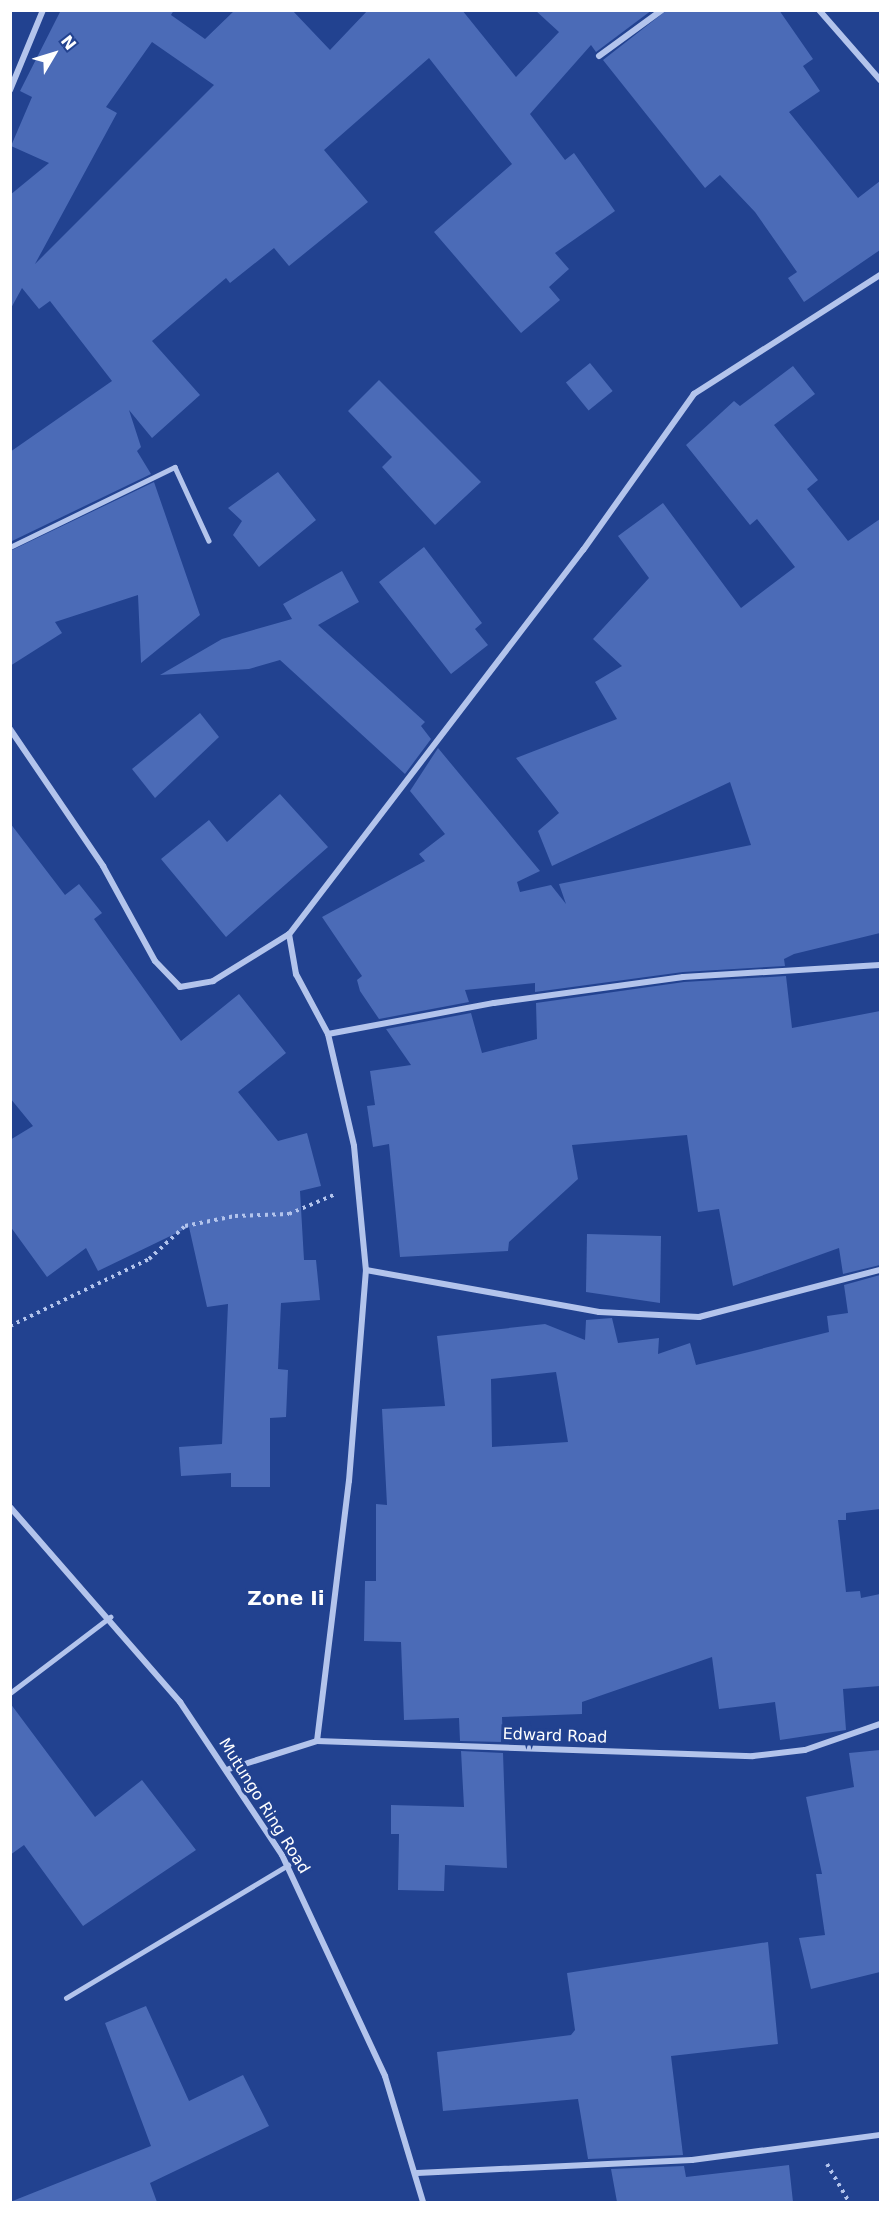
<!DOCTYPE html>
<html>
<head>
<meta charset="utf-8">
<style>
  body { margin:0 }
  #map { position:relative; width:891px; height:2213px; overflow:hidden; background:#224290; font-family:"DejaVu Sans",sans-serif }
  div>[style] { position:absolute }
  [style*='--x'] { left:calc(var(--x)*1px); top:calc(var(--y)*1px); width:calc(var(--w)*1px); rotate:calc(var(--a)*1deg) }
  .building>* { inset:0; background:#4b6bb7; transform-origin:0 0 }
  .path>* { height:4px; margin-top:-2px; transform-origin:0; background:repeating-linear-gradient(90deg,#b3c4ec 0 3px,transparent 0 7.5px) }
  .service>* { height:4.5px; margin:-2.25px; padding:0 2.25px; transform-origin:2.25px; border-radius:2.25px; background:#b3c4ec }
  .minor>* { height:6px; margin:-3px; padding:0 3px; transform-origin:3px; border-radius:3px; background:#b3c4ec }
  span { translate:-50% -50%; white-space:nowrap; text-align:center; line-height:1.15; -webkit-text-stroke:6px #224290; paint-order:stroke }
  .street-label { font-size:16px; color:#fff }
  .quarter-label { font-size:20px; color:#fff; font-weight:700 }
  .frame { position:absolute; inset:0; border:12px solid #fff; pointer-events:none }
  .north { position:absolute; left:24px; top:24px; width:60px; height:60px; -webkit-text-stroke:4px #224290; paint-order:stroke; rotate:52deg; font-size:16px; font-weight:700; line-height:24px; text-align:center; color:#fff }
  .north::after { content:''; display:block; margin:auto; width:21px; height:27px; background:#fff; clip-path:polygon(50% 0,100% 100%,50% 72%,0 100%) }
</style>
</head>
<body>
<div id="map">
  <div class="building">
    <div style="clip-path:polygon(evenodd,61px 10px,174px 10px,171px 15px,205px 39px,235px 10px,292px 10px,330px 50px,368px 10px,462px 10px,516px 77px,559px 32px,535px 10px,652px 10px,596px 52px,591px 45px,530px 114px,565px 160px,574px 153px,615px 211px,555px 253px,569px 269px,549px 287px,560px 300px,521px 333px,434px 232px,512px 164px,429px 58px,324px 150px,368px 202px,289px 266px,274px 248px,230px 283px,226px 278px,152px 341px,200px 395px,152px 438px,129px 410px,141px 447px,137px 451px,151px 474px,10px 542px,10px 452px,112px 381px,50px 301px,39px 309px,22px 288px,10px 310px,10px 195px,49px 163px,11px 146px,32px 97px,20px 91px,61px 10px,152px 42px,214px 85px,35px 264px,117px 113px,106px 107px,152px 42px)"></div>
    <div style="clip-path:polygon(667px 10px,779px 10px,813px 59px,803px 66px,820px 91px,789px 112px,858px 198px,880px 181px,880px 250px,804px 302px,788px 278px,797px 272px,755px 212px,720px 175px,705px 188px,603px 60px)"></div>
    <div style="left:590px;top:363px;width:36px;height:31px;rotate:51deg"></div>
    <div style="clip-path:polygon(793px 366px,815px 394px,774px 425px,818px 480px,807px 489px,848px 541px,880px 519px,880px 933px,794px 954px,784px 959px,785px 966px,683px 972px,535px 992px,535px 983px,465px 990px,469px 1002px,379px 1019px,360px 991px,357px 980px,362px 976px,322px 917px,425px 861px,419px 854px,445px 834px,410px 791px,438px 748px,540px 871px,517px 882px,520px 892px,551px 885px,566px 904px,559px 884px,751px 845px,730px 782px,552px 866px,538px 831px,559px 813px,516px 758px,617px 719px,595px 682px,622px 666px,593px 639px,649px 578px,618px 536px,663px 503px,741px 608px,795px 567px,757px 519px,750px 525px,686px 445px,734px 401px,740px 406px)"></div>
    <div style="clip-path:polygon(379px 380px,481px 482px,435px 525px,382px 467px,392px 457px,348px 411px)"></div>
    <div style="clip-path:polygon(278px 472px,316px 520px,259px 567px,233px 535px,242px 521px,228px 508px)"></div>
    <div style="clip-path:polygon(154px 482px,200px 615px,141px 663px,138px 595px,55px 622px,62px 633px,10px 666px,10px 551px)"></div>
    <div style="clip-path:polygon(424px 547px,482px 623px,475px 629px,488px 645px,451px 674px,379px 582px)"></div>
    <div style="clip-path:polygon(342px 571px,359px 602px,318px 625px,425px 722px,421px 726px,431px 739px,405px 774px,280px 660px,249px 669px,160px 675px,222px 639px,292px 619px,283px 604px)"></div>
    <div style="clip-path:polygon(200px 713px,219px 737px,155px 798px,132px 769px)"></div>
    <div style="clip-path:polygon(280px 794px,328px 847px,226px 937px,161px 859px,209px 820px,227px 842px)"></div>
    <div style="clip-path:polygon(10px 823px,65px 895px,79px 884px,102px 913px,94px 919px,181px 1041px,239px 994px,286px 1053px,238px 1092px,278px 1141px,307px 1133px,321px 1186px,300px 1191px,304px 1260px,316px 1260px,320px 1300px,281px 1303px,278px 1369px,288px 1370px,286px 1417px,270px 1418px,270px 1487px,231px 1487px,231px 1473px,181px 1476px,179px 1447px,222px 1444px,228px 1304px,207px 1307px,189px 1227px,98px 1271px,86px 1248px,47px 1277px,10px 1226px,10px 1140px,33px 1126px,10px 1098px)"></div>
    <div style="clip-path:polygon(786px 976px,792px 1028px,880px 1011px,880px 1265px,843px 1274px,839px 1248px,733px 1286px,719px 1209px,698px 1212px,687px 1135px,572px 1145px,578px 1179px,509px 1242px,508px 1251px,400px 1257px,389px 1144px,373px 1147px,367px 1106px,375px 1105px,370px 1071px,411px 1065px,386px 1029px,471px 1013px,482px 1053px,537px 1039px,536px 1003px,684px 982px)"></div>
    <div style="clip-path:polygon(587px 1234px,661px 1236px,660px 1303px,586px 1292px)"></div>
    <div style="clip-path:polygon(evenodd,880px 1275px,880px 1509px,846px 1513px,846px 1520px,838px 1520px,846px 1592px,860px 1591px,861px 1598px,880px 1594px,880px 1686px,843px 1689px,846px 1730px,780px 1740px,775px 1702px,719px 1709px,712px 1657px,582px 1702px,582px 1714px,502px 1717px,503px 1742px,460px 1741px,459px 1718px,404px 1720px,401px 1642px,364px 1641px,365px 1581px,376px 1581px,376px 1504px,387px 1505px,382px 1409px,445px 1406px,437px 1336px,545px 1324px,585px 1340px,586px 1320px,612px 1318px,618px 1343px,659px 1338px,658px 1354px,690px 1343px,696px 1365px,829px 1332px,827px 1316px,848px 1313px,844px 1285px,880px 1275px,556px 1372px,568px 1442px,492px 1447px,491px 1379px,556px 1372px)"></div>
    <div style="clip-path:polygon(10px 1703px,95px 1817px,142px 1780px,196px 1850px,83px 1926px,24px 1845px,10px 1855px)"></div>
    <div style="clip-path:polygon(880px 1750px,880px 1972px,811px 1989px,799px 1938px,825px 1935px,816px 1874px,822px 1874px,806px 1797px,854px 1787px,849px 1753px)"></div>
    <div style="clip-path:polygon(461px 1751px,503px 1753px,507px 1868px,445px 1865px,444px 1891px,398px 1890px,399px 1834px,391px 1834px,391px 1805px,464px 1807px)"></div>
    <div style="clip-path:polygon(768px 1942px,778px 2044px,671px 2056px,683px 2155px,588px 2159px,578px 2099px,443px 2111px,437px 2052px,571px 2035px,575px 2030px,567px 1973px)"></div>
    <div style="clip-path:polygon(146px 2006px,189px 2101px,243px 2075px,269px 2126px,150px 2183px,157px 2202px,10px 2202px,151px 2146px,105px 2023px)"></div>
    <div style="clip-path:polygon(789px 2165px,793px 2202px,617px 2202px,611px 2169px,684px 2166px,686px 2177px)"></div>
  </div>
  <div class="path">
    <div style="--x:10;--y:1326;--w:154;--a:-25.7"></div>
    <div style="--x:149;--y:1259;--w:49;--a:-42.5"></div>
    <div style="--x:185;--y:1226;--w:51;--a:-11.3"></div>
    <div style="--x:235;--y:1216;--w:54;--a:-2.1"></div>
    <div style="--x:289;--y:1214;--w:51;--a:-23.1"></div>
    <div style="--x:827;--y:2164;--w:44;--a:59.9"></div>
  </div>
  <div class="service">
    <div style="--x:10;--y:547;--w:183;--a:-25.9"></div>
    <div style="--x:175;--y:467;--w:81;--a:65.3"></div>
    <div style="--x:10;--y:1693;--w:126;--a:-37.2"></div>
    <div style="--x:66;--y:1998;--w:259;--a:-30.9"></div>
  </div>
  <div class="minor">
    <div style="--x:819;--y:10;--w:93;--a:48.9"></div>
    <div style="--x:599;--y:56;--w:78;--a:-36.1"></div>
    <div style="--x:10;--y:90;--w:87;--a:-67.6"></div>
    <div style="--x:880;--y:275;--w:221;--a:147.4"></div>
    <div style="--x:694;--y:394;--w:191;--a:125.4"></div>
    <div style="--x:583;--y:550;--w:484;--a:127.4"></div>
    <div style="--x:289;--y:934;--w:41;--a:80.1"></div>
    <div style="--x:296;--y:974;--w:68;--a:61.9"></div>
    <div style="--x:328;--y:1034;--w:115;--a:76.9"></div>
    <div style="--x:354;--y:1146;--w:125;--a:84.5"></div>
    <div style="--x:366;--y:1270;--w:237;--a:10.2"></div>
    <div style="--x:599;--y:1312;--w:100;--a:2.9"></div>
    <div style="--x:699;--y:1317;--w:187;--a:-14.6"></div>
    <div style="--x:10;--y:729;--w:166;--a:55.8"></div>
    <div style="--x:103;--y:866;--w:108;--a:61.3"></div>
    <div style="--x:155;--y:961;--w:36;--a:46"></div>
    <div style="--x:180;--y:987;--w:34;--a:-10"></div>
    <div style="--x:213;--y:981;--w:89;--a:-31.7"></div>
    <div style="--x:328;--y:1034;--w:169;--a:-10.6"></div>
    <div style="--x:494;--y:1003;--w:191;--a:-7.8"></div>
    <div style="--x:683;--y:977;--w:197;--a:-3.5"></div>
    <div style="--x:10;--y:1507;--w:259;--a:48.9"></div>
    <div style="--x:180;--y:1702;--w:184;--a:56.3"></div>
    <div style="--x:282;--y:1855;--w:244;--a:65"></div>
    <div style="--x:385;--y:2076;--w:132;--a:73.2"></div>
    <div style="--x:317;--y:1741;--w:262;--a:-83"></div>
    <div style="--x:349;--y:1481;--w:212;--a:-85.4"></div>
    <div style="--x:229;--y:1769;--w:92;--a:-17.7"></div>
    <div style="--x:317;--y:1741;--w:436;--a:2"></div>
    <div style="--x:753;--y:1756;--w:52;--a:-6.6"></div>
    <div style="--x:805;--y:1750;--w:79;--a:-19.1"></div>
    <div style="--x:417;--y:2173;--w:275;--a:-2.7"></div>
    <div style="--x:692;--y:2160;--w:190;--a:-7.6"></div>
  </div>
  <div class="street-label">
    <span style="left:555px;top:1736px;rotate:2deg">Edward Road</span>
    <span style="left:264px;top:1806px;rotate:58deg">Mutungo Ring Road</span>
  </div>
  <div class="quarter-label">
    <span style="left:286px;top:1598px">Zone Ii</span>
  </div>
  <div class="frame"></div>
  <div class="north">N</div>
</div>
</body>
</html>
